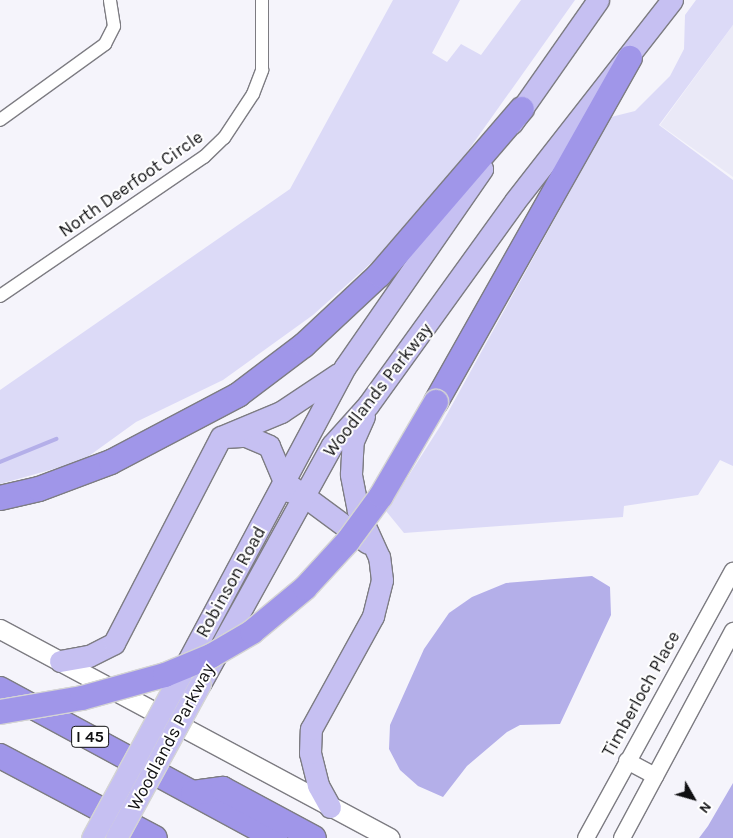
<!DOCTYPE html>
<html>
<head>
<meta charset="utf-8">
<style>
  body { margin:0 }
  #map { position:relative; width:733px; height:838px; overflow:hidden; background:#f5f4fb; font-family:Karla,sans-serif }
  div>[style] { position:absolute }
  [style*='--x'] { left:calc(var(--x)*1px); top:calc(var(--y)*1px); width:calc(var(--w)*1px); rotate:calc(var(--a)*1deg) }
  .built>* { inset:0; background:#eae9f7 }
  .green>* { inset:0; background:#dcdaf7 }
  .water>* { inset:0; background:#b4afe9 }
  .stream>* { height:4px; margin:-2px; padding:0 2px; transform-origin:2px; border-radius:2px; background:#b4afe9 }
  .roads { filter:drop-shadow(1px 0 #7d7c82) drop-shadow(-1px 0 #7d7c82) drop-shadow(0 1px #7d7c82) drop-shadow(0 -1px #7d7c82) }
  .minor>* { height:12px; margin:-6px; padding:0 6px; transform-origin:6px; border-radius:6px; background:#fff }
  .tertiary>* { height:16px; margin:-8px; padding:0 8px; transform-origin:8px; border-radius:8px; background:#fff }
  .secondary>* { height:19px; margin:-9.5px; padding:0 9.5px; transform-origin:9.5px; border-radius:9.5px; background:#fff }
  .primary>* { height:21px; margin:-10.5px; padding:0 10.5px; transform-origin:10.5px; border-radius:10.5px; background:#c6c0f2 }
  .motorway>* { height:24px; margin:-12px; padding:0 12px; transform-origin:12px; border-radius:12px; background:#a096e9 }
  .bridges { filter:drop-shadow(1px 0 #d4d4d4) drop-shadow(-1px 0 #d4d4d4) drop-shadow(0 1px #d4d4d4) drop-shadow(0 -1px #d4d4d4) }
  .primary-bridge>* { height:21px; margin:-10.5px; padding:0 10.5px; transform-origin:10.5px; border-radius:10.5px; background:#c6c0f2 }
  .motorway-bridge>* { height:24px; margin:-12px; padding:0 12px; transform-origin:12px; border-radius:12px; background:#a096e9 }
  span { translate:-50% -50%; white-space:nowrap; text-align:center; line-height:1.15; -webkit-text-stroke:4px #fff; paint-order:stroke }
  .shield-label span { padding:1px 4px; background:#fff; border:1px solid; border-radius:4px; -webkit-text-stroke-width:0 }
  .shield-label { font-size:16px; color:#101012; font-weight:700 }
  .street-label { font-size:18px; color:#101012 }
  .north { position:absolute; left:668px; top:773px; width:50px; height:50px; -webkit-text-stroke:4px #fff; paint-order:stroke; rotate:128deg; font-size:14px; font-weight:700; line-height:20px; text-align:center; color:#101012 }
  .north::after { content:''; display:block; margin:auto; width:18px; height:22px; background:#101012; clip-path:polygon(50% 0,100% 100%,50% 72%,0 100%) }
</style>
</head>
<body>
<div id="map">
  <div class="built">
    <div style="clip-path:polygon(733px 25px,733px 177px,660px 125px)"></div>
  </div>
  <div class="green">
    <div style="clip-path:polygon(393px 0,460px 0,432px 53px,447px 62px,461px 44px,481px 55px,521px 0,575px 0,438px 193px,398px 239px,313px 315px,223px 380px,136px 422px,82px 461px,0 484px,0 390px,290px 189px)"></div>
    <div style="clip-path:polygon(696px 0,733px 0,733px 25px,659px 125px,733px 180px,733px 466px,720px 460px,698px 495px,624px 506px,623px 517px,404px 533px,386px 511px,441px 425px,611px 117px,635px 111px,670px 76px,684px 49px,685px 15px)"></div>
  </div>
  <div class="water">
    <div style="clip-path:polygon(592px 576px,610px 587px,611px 615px,560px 724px,520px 725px,507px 732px,467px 766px,443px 797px,418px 786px,400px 770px,389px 749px,390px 725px,424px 649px,449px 613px,472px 597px,506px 583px)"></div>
    <div style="clip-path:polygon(733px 783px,733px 838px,699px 838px,708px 826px)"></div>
  </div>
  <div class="stream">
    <div style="--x:0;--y:462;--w:61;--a:-22.3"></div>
  </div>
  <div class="roads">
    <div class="minor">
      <div style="--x:0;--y:120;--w:130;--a:-35.9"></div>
      <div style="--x:105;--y:44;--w:20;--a:-63"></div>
      <div style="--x:114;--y:26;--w:26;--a:-99"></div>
      <div style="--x:0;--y:296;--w:247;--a:-34.3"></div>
      <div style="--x:204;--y:157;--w:28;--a:-44"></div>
      <div style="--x:224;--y:138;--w:53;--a:-56.6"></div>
      <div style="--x:253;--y:94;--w:26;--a:-69"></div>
      <div style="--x:262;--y:70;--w:70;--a:-90"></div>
    </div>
    <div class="tertiary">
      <div style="--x:627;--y:761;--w:32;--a:28"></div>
      <div style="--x:586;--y:838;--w:305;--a:-61.2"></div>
      <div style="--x:622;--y:838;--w:235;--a:-61.8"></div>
    </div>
    <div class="secondary">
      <div style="--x:0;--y:629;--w:442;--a:28.2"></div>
    </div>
    <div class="primary">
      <div style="--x:512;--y:123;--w:150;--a:-55"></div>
      <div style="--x:224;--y:437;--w:22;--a:-3"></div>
      <div style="--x:246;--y:436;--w:25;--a:23"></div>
      <div style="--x:269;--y:446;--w:49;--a:67.1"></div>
      <div style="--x:292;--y:487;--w:94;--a:36.4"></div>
      <div style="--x:60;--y:661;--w:29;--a:-10"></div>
      <div style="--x:89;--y:656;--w:28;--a:-27"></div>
      <div style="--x:114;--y:643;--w:232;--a:-62.6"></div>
      <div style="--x:221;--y:437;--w:65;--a:-22.6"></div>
      <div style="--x:281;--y:412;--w:69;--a:-33.7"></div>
      <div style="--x:181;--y:674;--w:348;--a:-61.9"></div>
      <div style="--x:345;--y:367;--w:241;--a:-55.3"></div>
      <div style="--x:200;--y:684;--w:273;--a:-61.1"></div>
      <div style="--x:332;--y:445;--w:54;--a:-48"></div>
      <div style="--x:368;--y:405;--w:251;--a:-54.2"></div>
      <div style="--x:515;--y:201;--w:255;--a:-52"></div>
      <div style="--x:330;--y:807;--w:25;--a:-119"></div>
      <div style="--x:318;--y:785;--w:33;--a:-104"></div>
      <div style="--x:310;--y:753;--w:24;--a:-88"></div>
      <div style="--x:311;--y:729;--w:129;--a:-61.2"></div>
      <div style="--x:373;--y:616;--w:37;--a:-76"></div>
      <div style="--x:382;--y:580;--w:23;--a:-97"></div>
      <div style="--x:379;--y:557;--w:51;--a:-114.5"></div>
      <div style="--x:358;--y:511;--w:38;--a:-101"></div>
      <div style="--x:351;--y:474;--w:33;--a:-87"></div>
      <div style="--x:353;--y:441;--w:27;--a:-66"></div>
    </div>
    <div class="motorway">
      <div style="--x:436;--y:402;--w:395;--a:-60.6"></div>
      <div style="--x:0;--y:498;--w:40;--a:-13"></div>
      <div style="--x:39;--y:489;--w:77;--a:-20.6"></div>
      <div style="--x:111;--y:462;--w:144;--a:-27.8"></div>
      <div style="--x:238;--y:395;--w:83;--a:-37.1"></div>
      <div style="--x:304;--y:345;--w:103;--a:-43"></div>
      <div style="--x:379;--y:275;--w:219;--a:-49.3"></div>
      <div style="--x:0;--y:689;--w:313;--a:28.4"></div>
      <div style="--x:0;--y:756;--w:175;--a:27.9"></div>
      <div style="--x:193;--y:793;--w:30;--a:-8"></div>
      <div style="--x:223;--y:789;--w:103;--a:28.3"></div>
    </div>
  </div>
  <div class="bridges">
    <div class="primary-bridge">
      <div style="--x:92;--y:838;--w:187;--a:-61.5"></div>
      <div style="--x:116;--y:838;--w:175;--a:-61.4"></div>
    </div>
    <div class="motorway-bridge">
      <div style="--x:0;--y:712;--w:83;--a:-9.7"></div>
      <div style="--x:82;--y:698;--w:86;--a:-15.5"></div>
      <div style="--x:165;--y:675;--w:50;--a:-22.4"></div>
      <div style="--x:211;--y:656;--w:48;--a:-30.3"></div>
      <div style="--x:252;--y:632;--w:69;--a:-39.7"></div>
      <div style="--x:305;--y:588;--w:64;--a:-47.5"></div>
      <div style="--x:348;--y:541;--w:56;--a:-53.7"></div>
      <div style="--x:381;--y:496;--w:109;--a:-59.7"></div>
    </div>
  </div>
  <div class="shield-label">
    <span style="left:90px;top:737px">I 45</span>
  </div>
  <div class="street-label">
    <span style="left:131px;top:184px;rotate:-35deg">North Deerfoot Circle</span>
    <span style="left:378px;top:390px;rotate:-52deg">Woodlands Parkway</span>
    <span style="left:231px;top:582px;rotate:-61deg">Robinson Road</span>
    <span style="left:641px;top:694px;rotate:-61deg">Timberloch Place</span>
    <span style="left:171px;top:737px;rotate:-62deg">Woodlands Parkway</span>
  </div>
  <div class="north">N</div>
</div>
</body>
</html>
